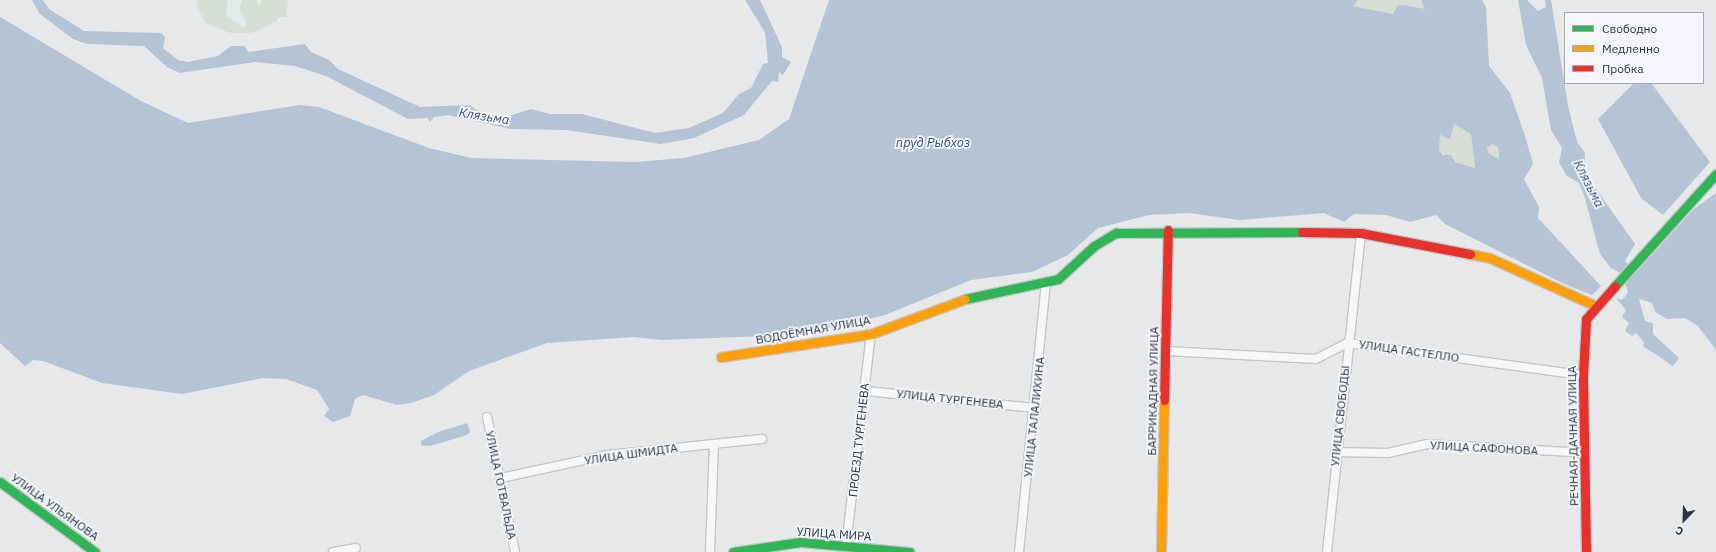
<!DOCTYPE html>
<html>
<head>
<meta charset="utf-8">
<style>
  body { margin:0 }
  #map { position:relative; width:1716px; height:552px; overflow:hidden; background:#e6e8ea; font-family:"IBM Plex Sans",sans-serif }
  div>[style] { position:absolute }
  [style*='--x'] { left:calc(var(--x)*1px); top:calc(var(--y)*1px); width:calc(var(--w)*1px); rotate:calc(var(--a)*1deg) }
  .green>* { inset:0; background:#d6ded6 }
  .water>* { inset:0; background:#b4c4d5 }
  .roads { filter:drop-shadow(1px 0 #c4c6c8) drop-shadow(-1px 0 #c4c6c8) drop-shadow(0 1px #c4c6c8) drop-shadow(0 -1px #c4c6c8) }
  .street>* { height:8px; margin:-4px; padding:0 4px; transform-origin:4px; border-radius:4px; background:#f5f6f7 }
  .fast>* { height:9px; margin:-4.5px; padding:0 4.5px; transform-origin:4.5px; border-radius:4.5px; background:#30b455 }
  .slow>* { height:9px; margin:-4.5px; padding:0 4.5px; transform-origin:4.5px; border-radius:4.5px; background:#ff9f0a }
  .jam>* { height:9px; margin:-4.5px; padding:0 4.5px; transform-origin:4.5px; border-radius:4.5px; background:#e5322d }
  span { translate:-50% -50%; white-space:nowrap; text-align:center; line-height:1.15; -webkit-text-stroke:3.5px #f4f6f9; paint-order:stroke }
  .street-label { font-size:12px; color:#2b3445 }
  .water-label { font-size:13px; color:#34527a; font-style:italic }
  .legend { position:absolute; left:1564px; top:12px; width:140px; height:72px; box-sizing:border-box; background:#f4f6f9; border:1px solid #a4a8b1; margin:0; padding:5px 7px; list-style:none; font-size:12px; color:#2b3445 }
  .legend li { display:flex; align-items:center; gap:8px; height:20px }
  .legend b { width:20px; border:1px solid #a4a8b1 }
  .north { position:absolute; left:1664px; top:500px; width:40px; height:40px; -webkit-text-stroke:3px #f4f6f9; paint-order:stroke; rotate:203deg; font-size:11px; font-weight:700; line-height:16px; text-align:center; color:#2b3445 }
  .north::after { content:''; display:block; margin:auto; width:14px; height:18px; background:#2b3445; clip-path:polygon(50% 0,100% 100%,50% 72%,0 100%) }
</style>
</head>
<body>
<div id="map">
  <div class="green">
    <div style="clip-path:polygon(198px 0,228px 0,226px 16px,244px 28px,246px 22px,239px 9px,242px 0,256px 0,259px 6px,263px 0,288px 0,286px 17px,278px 17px,276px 22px,252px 33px,230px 33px,206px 23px,196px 5px)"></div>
    <div style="clip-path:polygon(1358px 0,1421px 0,1425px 9px,1403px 5px,1397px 6px,1393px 14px,1353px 6px)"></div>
    <div style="clip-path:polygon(1454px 124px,1471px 134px,1475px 168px,1455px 162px,1439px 150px,1440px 135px,1449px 139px)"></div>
    <div style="clip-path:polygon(1492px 144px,1498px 146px,1499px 160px,1489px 154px,1487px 148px)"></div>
  </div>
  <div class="water">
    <div style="clip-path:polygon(32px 0,43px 0,49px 9px,84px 31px,161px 33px,165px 37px,163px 48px,178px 60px,187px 62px,218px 56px,231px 46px,244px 46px,249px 52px,305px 44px,311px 52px,329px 60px,338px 69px,420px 107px,470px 105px,476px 110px,502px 118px,531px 109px,550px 114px,582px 114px,655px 133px,689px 128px,723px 113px,739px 94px,751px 88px,763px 64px,768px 63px,765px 32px,745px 0,760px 0,782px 47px,782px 57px,791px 62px,783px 75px,779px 72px,778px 82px,772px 81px,744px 115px,694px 138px,661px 144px,566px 130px,510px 129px,448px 115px,434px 117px,430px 122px,428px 118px,408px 119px,326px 76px,295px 66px,255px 62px,180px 73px,167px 67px,144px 46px,87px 44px,73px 39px,40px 14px)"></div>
    <div style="clip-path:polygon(evenodd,829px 0,1358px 0,1353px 6px,1393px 14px,1397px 6px,1403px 5px,1425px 9px,1421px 0,1482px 0,1486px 7px,1489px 66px,1510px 93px,1525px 136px,1533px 164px,1524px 179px,1539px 207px,1538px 218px,1601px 286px,1592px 295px,1564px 284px,1445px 224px,1436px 215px,1410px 222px,1386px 215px,1354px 214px,1344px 222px,1324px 213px,1239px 220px,1189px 213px,1149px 215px,1098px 228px,1068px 255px,1032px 272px,971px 280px,885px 315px,845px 325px,764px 336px,662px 340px,633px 337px,547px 343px,469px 371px,434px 395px,411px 403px,397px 405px,363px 395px,355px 399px,350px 416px,333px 422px,324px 416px,329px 409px,317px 390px,286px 379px,263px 378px,182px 394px,102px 383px,43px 361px,33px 360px,25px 366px,0 343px,0 17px,141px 101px,188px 123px,299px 105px,319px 107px,429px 148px,471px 158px,635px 162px,684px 158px,759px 140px,789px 119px,829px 0,1454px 124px,1471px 134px,1475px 168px,1455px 162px,1451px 155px,1443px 155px,1439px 150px,1440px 135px,1450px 139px,1454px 124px,829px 0,1492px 144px,1498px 147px,1499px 159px,1489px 154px,1487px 148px,1492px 144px)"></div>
    <div style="clip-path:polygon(1518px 0,1527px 0,1538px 11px,1546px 7px,1545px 0,1551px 0,1568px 106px,1577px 142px,1585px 153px,1584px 172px,1635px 244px,1625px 261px,1628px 264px,1620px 273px,1611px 268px,1600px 254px,1584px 195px,1579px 183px,1566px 175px,1559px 162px,1562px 148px,1551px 130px,1542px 78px,1526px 45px)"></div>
    <div style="clip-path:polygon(1634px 83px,1651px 83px,1710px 162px,1663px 215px,1641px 198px,1598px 119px)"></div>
    <div style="clip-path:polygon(1716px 193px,1716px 350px,1698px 326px,1685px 318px,1667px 319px,1655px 312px,1652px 303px,1639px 299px,1645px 321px,1653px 323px,1653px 334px,1679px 358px,1673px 366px,1643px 346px,1644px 342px,1636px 333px,1632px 336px,1625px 331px,1629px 323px,1622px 317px,1626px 310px,1616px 298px,1622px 300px,1628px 293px,1624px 278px,1639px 269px,1694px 209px)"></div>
    <div style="clip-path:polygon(467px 423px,470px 432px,467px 435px,430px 446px,421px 445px,421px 441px,438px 432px)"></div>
  </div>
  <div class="roads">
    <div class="street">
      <div style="--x:1166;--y:351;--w:150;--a:3.1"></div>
      <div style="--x:1316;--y:359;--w:36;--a:-27"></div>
      <div style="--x:1348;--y:343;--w:237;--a:7.8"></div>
      <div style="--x:865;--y:391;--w:172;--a:5.7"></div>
      <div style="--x:487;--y:417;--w:138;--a:78.3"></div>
      <div style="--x:1335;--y:452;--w:53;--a:1.1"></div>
      <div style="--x:1388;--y:453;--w:40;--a:-13"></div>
      <div style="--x:1427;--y:444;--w:159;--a:3.2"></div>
      <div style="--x:501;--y:478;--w:108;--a:-12.2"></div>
      <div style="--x:607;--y:455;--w:156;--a:-5.9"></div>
      <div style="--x:846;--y:546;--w:213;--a:-83.3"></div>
      <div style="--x:333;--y:552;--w:23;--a:-10"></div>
      <div style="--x:710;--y:552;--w:108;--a:-87.9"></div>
      <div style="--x:1019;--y:552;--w:271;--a:-84.3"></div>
      <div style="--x:1327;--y:552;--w:321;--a:-83.9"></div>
    </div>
    <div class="fast">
      <div style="--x:1615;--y:286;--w:151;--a:-48"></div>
      <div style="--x:965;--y:299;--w:95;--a:-12.1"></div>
      <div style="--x:1058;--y:279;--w:49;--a:-42.5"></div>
      <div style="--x:1094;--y:246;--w:26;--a:-31"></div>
      <div style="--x:1116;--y:233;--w:186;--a:-0.3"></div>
      <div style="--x:0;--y:482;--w:118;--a:36.4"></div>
      <div style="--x:733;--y:552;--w:68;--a:-8.5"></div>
      <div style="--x:800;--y:542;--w:110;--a:5.2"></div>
    </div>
    <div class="slow">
      <div style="--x:1470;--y:254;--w:20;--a:11"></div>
      <div style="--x:1490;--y:258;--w:116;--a:24.4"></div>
      <div style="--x:721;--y:357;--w:152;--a:-8.7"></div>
      <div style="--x:871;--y:334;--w:100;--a:-20.4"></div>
      <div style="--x:1161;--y:552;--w:152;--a:-88.9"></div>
    </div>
    <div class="jam">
      <div style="--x:1302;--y:232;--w:59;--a:1"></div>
      <div style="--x:1361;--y:233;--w:111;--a:10.9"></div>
      <div style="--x:1164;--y:400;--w:170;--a:-88.7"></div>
      <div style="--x:1586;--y:552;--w:177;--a:-91"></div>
      <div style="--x:1583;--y:375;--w:56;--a:-86.9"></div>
      <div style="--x:1586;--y:319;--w:44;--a:-48.7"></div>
    </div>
  </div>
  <div class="street-label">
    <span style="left:813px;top:330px;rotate:-10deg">ВОДОЁМНАЯ УЛИЦА</span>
    <span style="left:1409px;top:351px;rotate:8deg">УЛИЦА ГАСТЕЛЛО</span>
    <span style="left:1153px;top:391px;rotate:-89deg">БАРРИКАДНАЯ УЛИЦА</span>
    <span style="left:950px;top:399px;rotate:6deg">УЛИЦА ТУРГЕНЕВА</span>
    <span style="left:1340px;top:416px;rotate:-84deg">УЛИЦА СВОБОДЫ</span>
    <span style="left:1034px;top:417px;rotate:-84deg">УЛИЦА ТАЛАЛИХИНА</span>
    <span style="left:1573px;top:436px;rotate:-91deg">РЕЧНАЯ-ДАЧНАЯ УЛИЦА</span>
    <span style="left:859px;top:440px;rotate:-84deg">ПРОЕЗД ТУРГЕНЕВА</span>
    <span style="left:1484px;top:448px;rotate:3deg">УЛИЦА САФОНОВА</span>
    <span style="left:631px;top:454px;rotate:-8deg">УЛИЦА ШМИДТА</span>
    <span style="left:501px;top:485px;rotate:78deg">УЛИЦА ГОТВАЛЬДА</span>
    <span style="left:55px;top:507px;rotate:36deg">УЛИЦА УЛЬЯНОВА</span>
    <span style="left:834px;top:534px;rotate:4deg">УЛИЦА МИРА</span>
  </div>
  <div class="water-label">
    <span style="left:484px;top:117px;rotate:9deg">Клязьма</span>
    <span style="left:933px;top:143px">пруд Рыбхоз</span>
    <span style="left:1588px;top:184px;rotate:63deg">Клязьма</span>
  </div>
  <ul class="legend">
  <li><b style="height:5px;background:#30b455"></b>Свободно</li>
  <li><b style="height:5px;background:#ff9f0a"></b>Медленно</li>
  <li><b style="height:5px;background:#e5322d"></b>Пробка</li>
  </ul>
  <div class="north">С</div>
</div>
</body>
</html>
